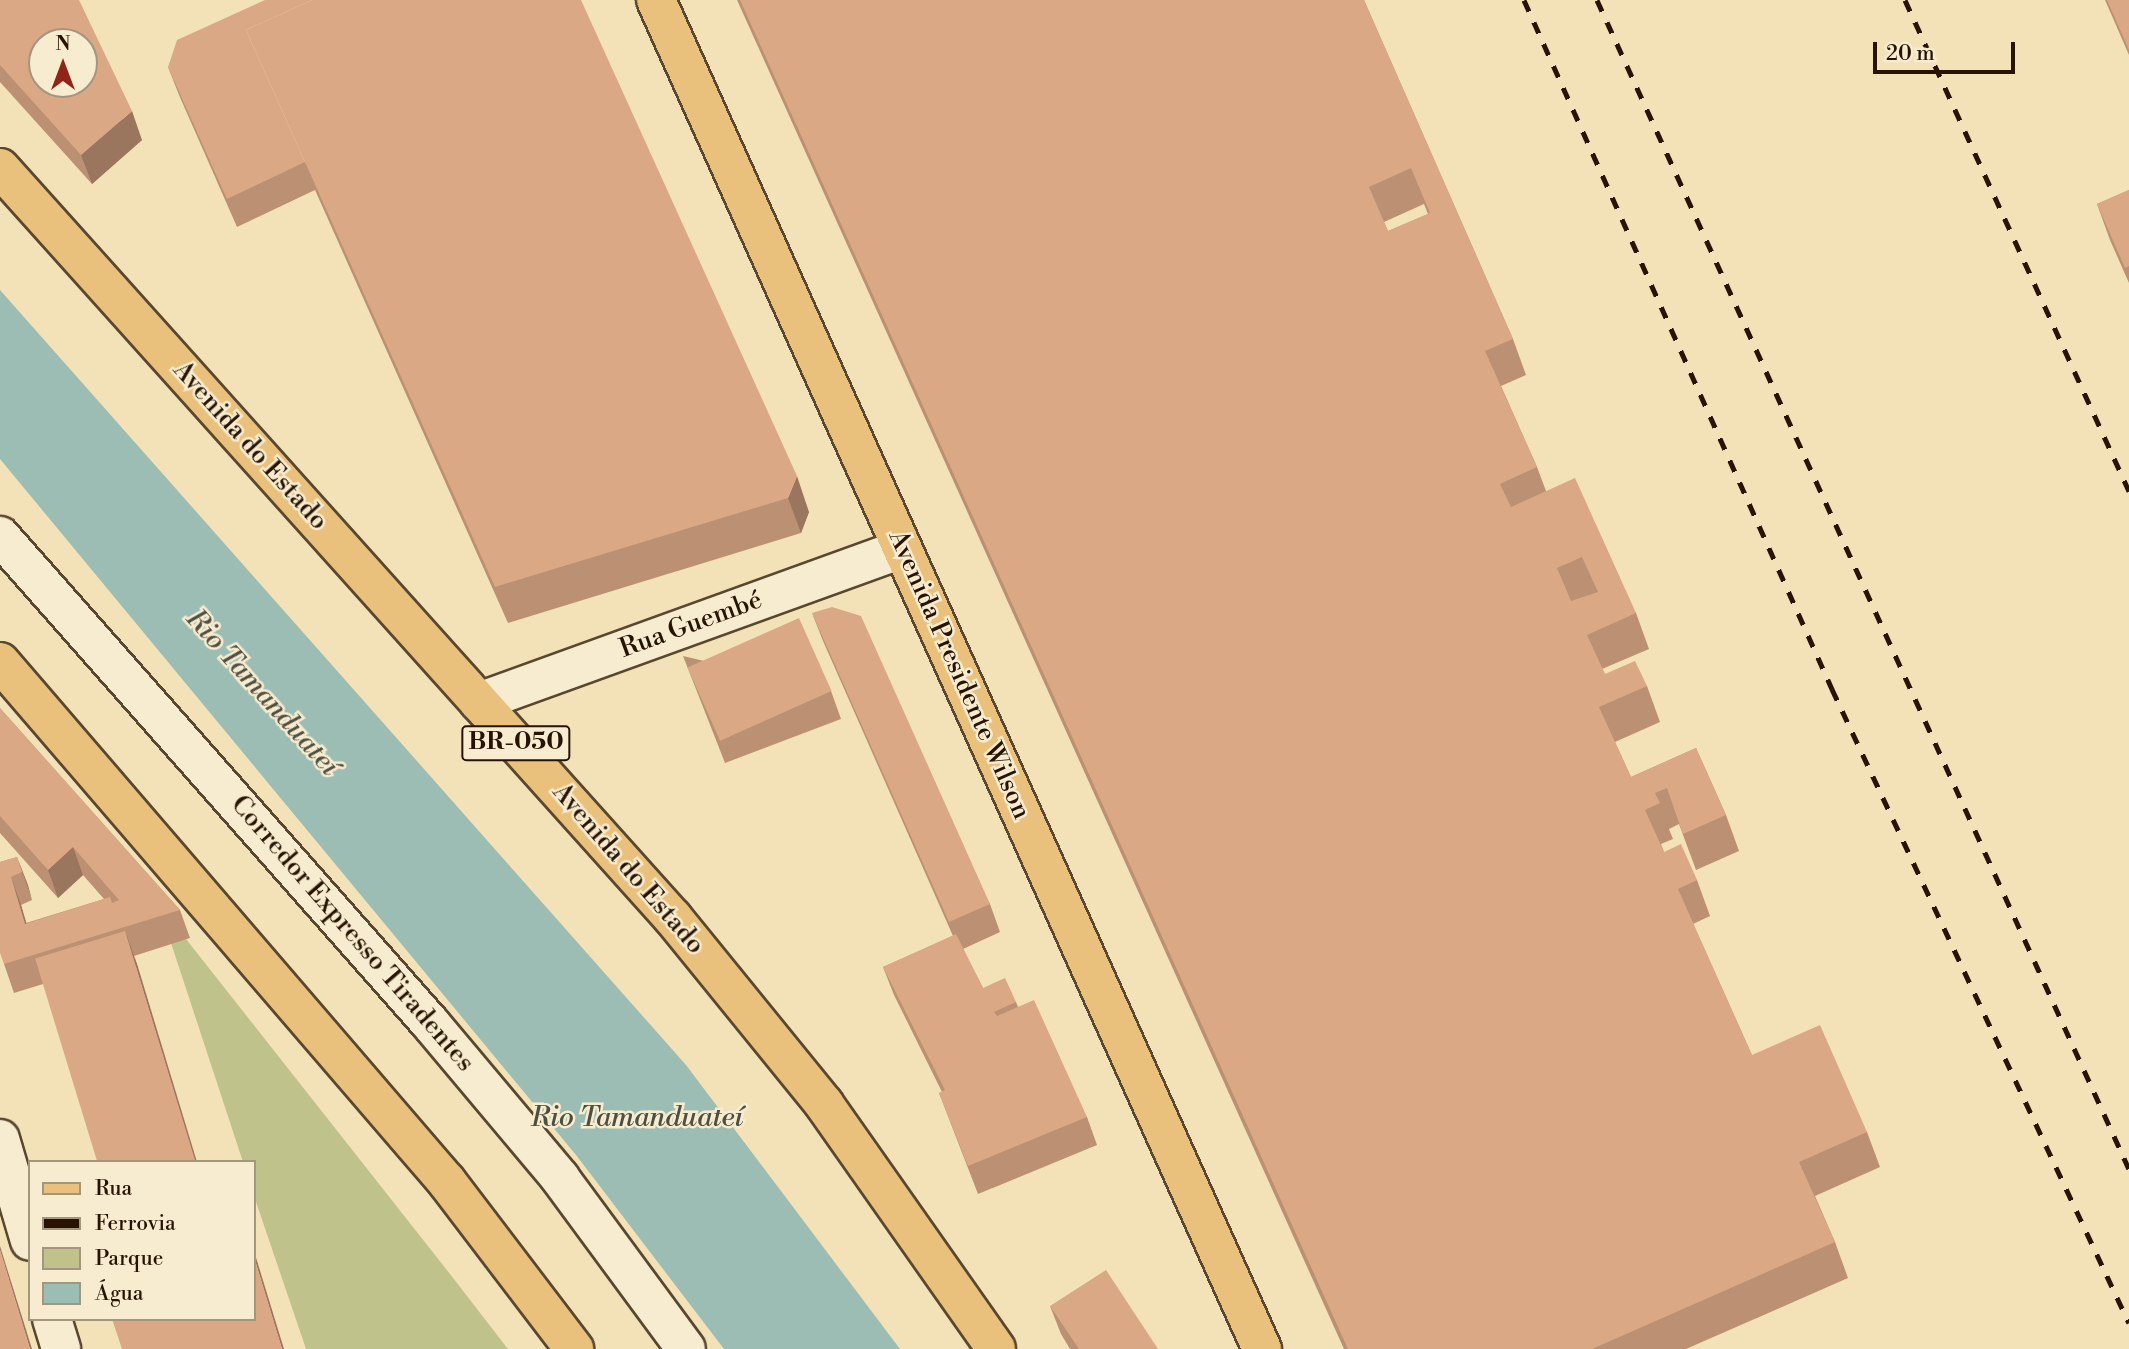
<!DOCTYPE html>
<html>
<head>
<meta charset="utf-8">
<style>
  body { margin:0 }
  #map { position:relative; width:2129px; height:1349px; overflow:hidden; background:#f3e2b7; font-family:"Libre Bodoni",serif }
  div>[style] { position:absolute }
  [style*='--x'] { left:calc(var(--x)*1px); top:calc(var(--y)*1px); width:calc(var(--w)*1px); rotate:calc(var(--a)*1deg) }
  .green>* { inset:0; background:#c0c28b }
  .water>* { inset:0; background:#9cbdb3 }
  .roads { filter:drop-shadow(2px 0 #59472f) drop-shadow(-2px 0 #59472f) drop-shadow(0 2px #59472f) drop-shadow(0 -2px #59472f) }
  .minor>* { height:38px; margin:-19px; padding:0 19px; transform-origin:19px; border-radius:19px; background:#f7ecd0 }
  .major>* { height:38px; margin:-19px; padding:0 19px; transform-origin:19px; border-radius:19px; background:#eac17c }
  .highway>* { height:38px; margin:-19px; padding:0 19px; transform-origin:19px; border-radius:19px; background:#eac17c }
  .rail>* { height:5px; margin-top:-2.5px; transform-origin:0; background:repeating-linear-gradient(90deg,#261302 0 12px,transparent 0 24px) }
  .wall>* { inset:0; background:#bc9072 }
  .shaded-wall>* { inset:0; background:#99765d }
  .building>* { inset:0; background:#dba885; transform-origin:0 0 }
  span { translate:-50% -50%; white-space:nowrap; text-align:center; line-height:1.15; -webkit-text-stroke:5px #f7ecd0; paint-order:stroke }
  .shield-label span { padding:2px 5px; background:#f7ecd0; border:2px solid; border-radius:5px; -webkit-text-stroke-width:0 }
  .shield-label { font-size:24px; color:#261302; font-weight:700 }
  .street-label { font-size:26px; color:#261302 }
  .water-label { font-size:28px; color:#4f4e40; font-style:italic }
  .legend { position:absolute; left:28px; top:1160px; width:228px; height:161px; box-sizing:border-box; background:#f7ecd0; border:2px solid #a3957e; margin:0; padding:9px 12px; list-style:none; font-size:21px; color:#261302 }
  .legend li { display:flex; align-items:center; gap:14px; height:35px }
  .legend b { width:35px; border:2px solid #a3957e }
  .north { position:absolute; left:28px; top:28px; width:70px; height:70px; box-sizing:border-box; background:#f7ecd0; border:2px solid #a3957e; border-radius:50%; rotate:0deg; font-size:19px; font-weight:700; line-height:28px; text-align:center; color:#261302 }
  .north::after { content:''; display:block; margin:auto; width:24px; height:32px; background:#8f2418; clip-path:polygon(50% 0,100% 100%,50% 72%,0 100%) }
  .scale { position:absolute; left:1873px; top:42px; width:142px; height:32px; box-sizing:border-box; border:4px solid #261302; border-top:0; padding-left:9px; font-size:21px; line-height:24px; white-space:nowrap; color:#261302; -webkit-text-stroke:5px #f7ecd0; paint-order:stroke }
</style>
</head>
<body>
<div id="map">
  <div class="green">
    <div style="clip-path:polygon(186px 939px,450px 1274px,508px 1349px,306px 1349px,254px 1196px,254px 1162px,243px 1162px,171px 943px)"></div>
  </div>
  <div class="water">
    <div style="clip-path:polygon(0 290px,686px 1065px,900px 1349px,724px 1349px,576px 1155px,0 459px)"></div>
  </div>
  <div class="roads">
    <div class="minor">
      <div style="--x:0;--y:536;--w:651;--a:48.55"></div>
      <div style="--x:431;--y:1024;--w:201;--a:50"></div>
      <div style="--x:560;--y:1178;--w:212;--a:53.6"></div>
      <div style="--x:479;--y:702;--w:450;--a:-19.9"></div>
      <div style="--x:0;--y:1139;--w:106;--a:73.6"></div>
      <div style="--x:52;--y:1319;--w:31;--a:73"></div>
    </div>
    <div class="major">
      <div style="--x:656;--y:0;--w:1479;--a:65.81"></div>
    </div>
    <div class="highway">
      <div style="--x:0;--y:168;--w:1008;--a:48.1"></div>
      <div style="--x:673;--y:918;--w:240;--a:50.9"></div>
      <div style="--x:824;--y:1104;--w:299;--a:54.9"></div>
      <div style="--x:0;--y:662;--w:686;--a:49.32"></div>
      <div style="--x:447;--y:1182;--w:210;--a:52.7"></div>
    </div>
  </div>
  <div class="rail">
    <div style="--x:1524;--y:0;--w:755;--a:65.91"></div>
    <div style="--x:1832;--y:689;--w:700;--a:64.9"></div>
    <div style="--x:1597;--y:0;--w:1284;--a:65.53"></div>
    <div style="--x:1905;--y:0;--w:540;--a:65.48"></div>
  </div>
  <div class="wall">
    <div style="clip-path:polygon(0 0,142px 140px,92px 184px,0 82px)"></div>
    <div style="clip-path:polygon(evenodd,737px 0,1364px 0,1513px 339px,1526px 375px,1501px 386px,1537px 467px,1546px 491px,1636px 613px,1649px 649px,1602px 669px,1605px 674px,1647px 686px,1660px 722px,1615px 742px,1631px 777px,1696px 748px,1726px 815px,1739px 851px,1696px 870px,1679px 824px,1669px 829px,1673px 839px,1661px 844px,1664px 852px,1697px 880px,1710px 916px,1693px 924px,1752px 1055px,1867px 1132px,1880px 1167px,1815px 1196px,1835px 1242px,1848px 1278px,1686px 1349px,1344px 1349px,737px 0,1424px 204px,1428px 214px,1388px 231px,1384px 222px,1424px 204px)"></div>
    <div style="clip-path:polygon(2105px 0,2129px 0,2129px 55px)"></div>
    <div style="clip-path:polygon(168px 67px,809px 512px,801px 533px,508px 623px,315px 190px,237px 227px,179px 95px)"></div>
    <div style="clip-path:polygon(2129px 190px,2129px 283px,2110px 240px,2097px 204px)"></div>
    <div style="clip-path:polygon(812px 613px,990px 904px,1000px 932px,963px 949px,983px 988px,1016px 1002px,1018px 1007px,1087px 1117px,1097px 1145px,978px 1194px,939px 1093px,942px 1092px,894px 995px,883px 967px,953px 936px,823px 641px)"></div>
    <div style="clip-path:polygon(683px 656px,831px 691px,841px 719px,725px 763px)"></div>
    <div style="clip-path:polygon(0 708px,180px 910px,190px 938px,134px 956px,138px 967px,43px 984px,14px 993px,4px 964px,0 862px,17px 857px,32px 900px,21px 905px,26px 923px,104px 899px,83px 875px,58px 898px,0 833px)"></div>
    <div style="clip-path:polygon(1050px 1306px,1158px 1349px,1070px 1349px,1061px 1334px)"></div>
  </div>
  <div class="shaded-wall">
    <div style="clip-path:polygon(132px 111px,142px 140px,92px 184px,81px 155px)"></div>
    <div style="clip-path:polygon(797px 476px,809px 512px,801px 533px,788px 498px)"></div>
    <div style="clip-path:polygon(73px 847px,83px 875px,58px 898px,48px 870px)"></div>
    <div style="clip-path:polygon(17px 857px,28px 885px,32px 900px,22px 872px)"></div>
    <div style="clip-path:polygon(11px 877px,21px 905px,35px 952px,25px 924px)"></div>
    <div style="clip-path:polygon(125px 931px,138px 967px,197px 1162px,195px 1162px)"></div>
    <div style="clip-path:polygon(0 1246px,32px 1349px,30px 1349px,0 1250px)"></div>
    <div style="clip-path:polygon(254px 1251px,284px 1349px,282px 1349px,254px 1257px)"></div>
  </div>
  <div class="building">
    <div style="clip-path:polygon(evenodd,0 0,79px 0,132px 111px,81px 155px,0 65px,0 0,42px 42px,84px 42px,84px 84px,42px 84px,42px 42px)"></div>
    <div style="clip-path:polygon(265px 0,312px 0,246px 30px,305px 162px,227px 199px,168px 67px,177px 40px)"></div>
    <div style="clip-path:polygon(312px 0,581px 0,797px 476px,788px 498px,495px 587px,246px 30px)"></div>
    <div style="clip-path:polygon(evenodd,740px 0,1364px 0,1513px 339px,1485px 351px,1537px 467px,1500px 484px,1511px 507px,1575px 478px,1636px 613px,1587px 635px,1605px 674px,1635px 661px,1647px 686px,1599px 707px,1631px 777px,1696px 748px,1726px 815px,1683px 834px,1667px 788px,1655px 793px,1660px 803px,1645px 810px,1664px 852px,1681px 844px,1697px 880px,1678px 889px,1752px 1055px,1820px 1025px,1867px 1132px,1799px 1162px,1835px 1242px,1592px 1349px,1348px 1349px,740px 0,1411px 168px,1430px 213px,1388px 231px,1369px 187px,1411px 168px,740px 0,1582px 557px,1598px 592px,1571px 601px,1557px 568px,1582px 557px)"></div>
    <div style="clip-path:polygon(2107px 0,2129px 0,2129px 50px)"></div>
    <div style="clip-path:polygon(2129px 190px,2129px 266px,2125px 268px,2097px 204px)"></div>
    <div style="clip-path:polygon(832px 607px,861px 616px,990px 904px,949px 922px,812px 613px)"></div>
    <div style="left:799px;top:618px;width:80px;height:122px;rotate:66deg"></div>
    <div style="clip-path:polygon(0 708px,180px 910px,4px 964px,0 953px,0 862px,17px 857px,22px 872px,11px 877px,25px 924px,110px 897px,112px 903px,119px 900px,73px 847px,48px 870px,0 816px)"></div>
    <div style="left:125px;top:931px;width:241px;height:94px;rotate:73deg"></div>
    <div style="clip-path:polygon(956px 934px,983px 988px,1005px 978px,1016px 1002px,994px 1012px,997px 1016px,1034px 1000px,1087px 1117px,968px 1166px,939px 1093px,945px 1090px,883px 967px)"></div>
    <div style="clip-path:polygon(0 1250px,30px 1349px,0 1349px)"></div>
    <div style="clip-path:polygon(254px 1257px,282px 1349px,122px 1349px,112px 1319px,254px 1319px)"></div>
    <div style="clip-path:polygon(1106px 1270px,1158px 1349px,1079px 1349px,1050px 1306px)"></div>
  </div>
  <div class="shield-label">
    <span style="left:516px;top:743px">BR-050</span>
  </div>
  <div class="street-label">
    <span style="left:250px;top:446px;rotate:48deg">Avenida do Estado</span>
    <span style="left:691px;top:625px;rotate:-20deg">Rua Guembé</span>
    <span style="left:959px;top:675px;rotate:66deg">Avenida Presidente Wilson</span>
    <span style="left:628px;top:869px;rotate:49deg">Avenida do Estado</span>
    <span style="left:352px;top:934px;rotate:49deg">Corredor Expresso Tiradentes</span>
  </div>
  <div class="water-label">
    <span style="left:262px;top:693px;rotate:48deg">Rio Tamanduateí</span>
    <span style="left:637px;top:1118px">Rio Tamanduateí</span>
  </div>
  <ul class="legend">
  <li><b style="height:9px;background:#eac17c"></b>Rua</li>
  <li><b style="height:9px;background:#261302"></b>Ferrovia</li>
  <li><b style="height:19px;background:#c0c28b"></b>Parque</li>
  <li><b style="height:19px;background:#9cbdb3"></b>Água</li>
  </ul>
  <div class="north">N</div>
  <div class="scale">20 m</div>
</div>
</body>
</html>
